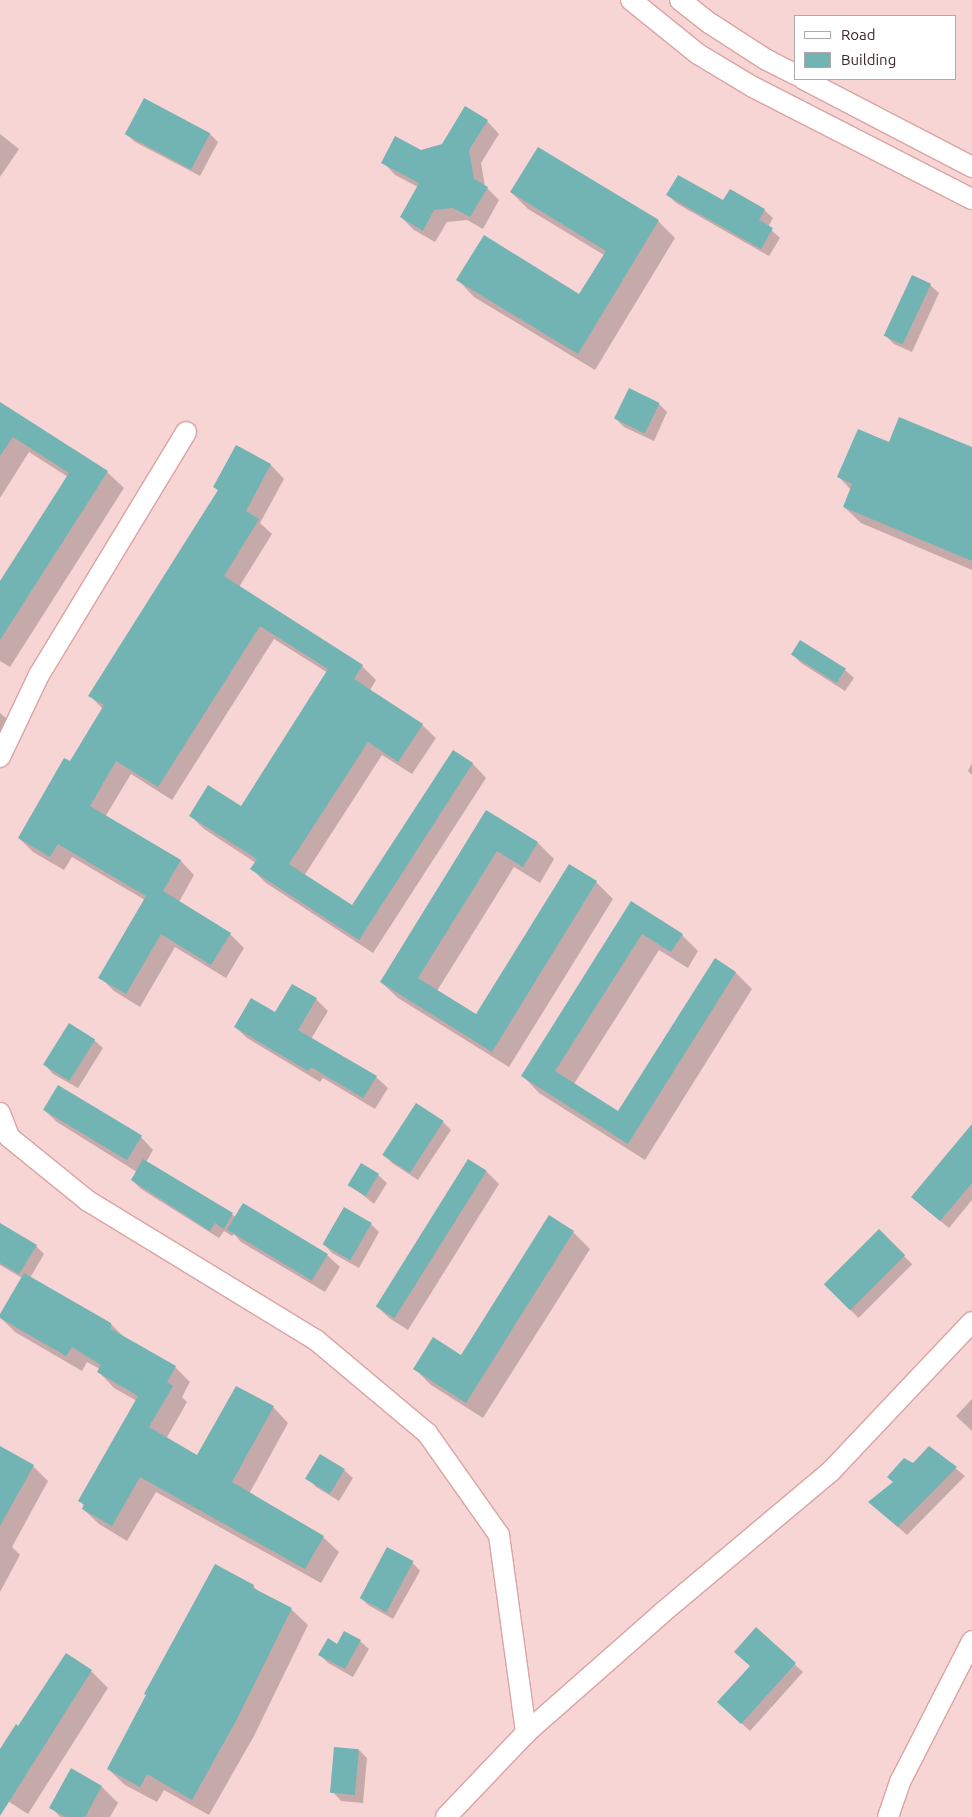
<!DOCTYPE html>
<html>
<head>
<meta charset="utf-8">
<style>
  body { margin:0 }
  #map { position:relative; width:972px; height:1817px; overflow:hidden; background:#f8d5d5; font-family:Ubuntu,sans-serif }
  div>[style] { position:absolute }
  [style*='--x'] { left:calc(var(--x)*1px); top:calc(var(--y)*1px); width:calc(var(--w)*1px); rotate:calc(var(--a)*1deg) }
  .shadow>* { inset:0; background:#0003; transform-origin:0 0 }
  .building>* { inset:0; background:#72b3b4; transform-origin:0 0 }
  .roads { filter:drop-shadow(1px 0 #dba3a4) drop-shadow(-1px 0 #dba3a4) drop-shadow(0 1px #dba3a4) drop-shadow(0 -1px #dba3a4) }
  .street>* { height:20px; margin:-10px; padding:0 10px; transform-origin:10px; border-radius:10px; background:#fff }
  span { translate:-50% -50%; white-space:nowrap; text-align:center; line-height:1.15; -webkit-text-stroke:4px #fff; paint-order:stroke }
  .legend { position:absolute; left:794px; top:15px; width:162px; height:65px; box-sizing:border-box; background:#fff; border:1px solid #b1a8a9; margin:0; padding:6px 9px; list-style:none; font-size:15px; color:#3c2627 }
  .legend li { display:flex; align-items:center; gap:10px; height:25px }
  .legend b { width:25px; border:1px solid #b1a8a9 }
</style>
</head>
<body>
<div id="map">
  <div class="shadow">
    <div style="clip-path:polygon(144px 100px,210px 134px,218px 142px,200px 176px,135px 142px,126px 134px)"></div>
    <div style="clip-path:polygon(487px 121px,499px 134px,481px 163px,485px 186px,499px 200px,483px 229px,467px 220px,447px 222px,435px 242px,414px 230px,401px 217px,418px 187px,395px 175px,383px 162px,443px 145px)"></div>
    <div style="clip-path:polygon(0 134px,19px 149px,0 177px)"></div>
    <div style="clip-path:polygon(538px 148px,658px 221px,675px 238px,595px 370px,474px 297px,458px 280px,580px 295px,604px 255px,528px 209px,511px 192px)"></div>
    <div style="clip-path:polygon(730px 190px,764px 210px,773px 218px,768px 227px,780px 238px,769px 256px,676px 203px,668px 195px,724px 202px)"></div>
    <div style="clip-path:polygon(930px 285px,939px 293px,912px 352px,894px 344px,886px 336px)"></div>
    <div style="clip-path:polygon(659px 404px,667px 412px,654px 441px,624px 427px,616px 419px)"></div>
    <div style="clip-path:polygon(0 409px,107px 472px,124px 488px,10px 667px,0 661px,0 583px,68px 477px,29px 452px,0 498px)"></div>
    <div style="clip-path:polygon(889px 444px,972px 449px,972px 570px,861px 523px,844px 507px,851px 490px,839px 477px)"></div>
    <div style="clip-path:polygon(236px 446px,271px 465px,284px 479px,260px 523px,272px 534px,239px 587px,362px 666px,376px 680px,370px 690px,422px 725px,436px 738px,412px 774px,382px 755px,304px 876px,353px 907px,453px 751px,473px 764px,486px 778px,373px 953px,266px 883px,252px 869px,256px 863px,204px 829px,190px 815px,242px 808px,328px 673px,274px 639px,172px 800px,131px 774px,105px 817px,181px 861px,194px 875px,179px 902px,230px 934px,244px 948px,226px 978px,175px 947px,140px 1007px,114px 991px,100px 977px,145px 900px,72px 857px,64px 870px,33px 852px,19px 838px,70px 763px,103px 709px,90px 696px,219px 491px,214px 487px)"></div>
    <div style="clip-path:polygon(792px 654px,845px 670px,854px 678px,845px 691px,801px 663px)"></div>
    <div style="clip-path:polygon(0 713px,14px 725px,0 752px)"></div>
    <div style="clip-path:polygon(972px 763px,972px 775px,968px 771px)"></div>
    <div style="clip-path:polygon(487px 812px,538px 843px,554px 859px,540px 883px,514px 867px,437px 991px,477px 1016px,569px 866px,596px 882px,613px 899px,509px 1067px,398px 998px,381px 982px)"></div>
    <div style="clip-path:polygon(632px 903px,682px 935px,698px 951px,688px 968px,659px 950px,574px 1084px,619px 1113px,715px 960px,736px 973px,752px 989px,645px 1160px,539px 1093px,523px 1076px)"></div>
    <div style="clip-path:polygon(316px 999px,328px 1011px,311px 1039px,376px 1077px,388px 1088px,375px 1109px,323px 1078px,320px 1082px,247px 1038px,235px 1027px)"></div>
    <div style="clip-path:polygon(94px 1040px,103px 1048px,78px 1088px,53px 1074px,45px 1065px)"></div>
    <div style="clip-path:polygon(44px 1110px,141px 1137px,153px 1150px,146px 1162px,236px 1217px,327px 1255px,340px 1267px,325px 1292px,241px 1242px,234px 1234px,232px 1236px,224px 1231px,219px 1238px,141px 1189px,132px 1180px,137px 1172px,57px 1122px)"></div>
    <div style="clip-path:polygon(443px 1122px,451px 1130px,418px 1180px,392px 1163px,384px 1155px)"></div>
    <div style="clip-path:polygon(972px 1133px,972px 1200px,949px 1228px,921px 1205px)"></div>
    <div style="clip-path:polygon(468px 1161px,487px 1172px,499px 1184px,408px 1330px,389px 1318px,377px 1306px)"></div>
    <div style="clip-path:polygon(361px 1165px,378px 1175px,387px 1183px,374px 1204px,349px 1184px)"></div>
    <div style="clip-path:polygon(549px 1217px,573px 1232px,590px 1249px,483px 1418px,431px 1385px,415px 1369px,462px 1357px)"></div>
    <div style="clip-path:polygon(0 1224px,36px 1246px,44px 1254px,30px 1278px,111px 1324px,125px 1338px,175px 1367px,190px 1382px,182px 1397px,187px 1402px,166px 1439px,198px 1457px,273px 1407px,288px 1423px,249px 1494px,323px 1537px,339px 1552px,321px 1583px,156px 1492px,127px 1541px,99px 1524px,83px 1509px,85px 1506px,79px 1501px,137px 1401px,114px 1388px,99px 1372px,100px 1369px,87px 1362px,82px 1371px,15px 1332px,0 1317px,22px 1278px,0 1265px)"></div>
    <div style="clip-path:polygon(371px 1224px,379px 1232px,359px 1268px,332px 1253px,324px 1244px)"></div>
    <div style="left:879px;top:1231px;width:47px;height:76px;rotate:45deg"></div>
    <div style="clip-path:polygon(972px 1399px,972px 1431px,956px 1416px)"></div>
    <div style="clip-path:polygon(929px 1447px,965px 1476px,907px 1535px,878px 1510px)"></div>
    <div style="clip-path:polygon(0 1448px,33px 1466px,48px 1481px,12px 1547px,20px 1555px,0 1592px)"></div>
    <div style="clip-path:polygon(344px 1470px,353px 1478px,339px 1501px,316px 1487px,308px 1478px)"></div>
    <div style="clip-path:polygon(412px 1562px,420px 1571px,393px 1619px,368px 1605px,360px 1597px)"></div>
    <div style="clip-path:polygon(253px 1586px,260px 1593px,291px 1609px,308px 1625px,254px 1736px,209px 1815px,164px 1790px,157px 1802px,125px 1785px,108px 1769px)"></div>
    <div style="clip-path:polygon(756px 1629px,803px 1672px,750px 1731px,727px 1710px,751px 1666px)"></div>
    <div style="clip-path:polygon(360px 1641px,369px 1649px,353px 1677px,328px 1663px,320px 1655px)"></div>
    <div style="clip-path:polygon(66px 1655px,91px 1671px,108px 1688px,28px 1814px,0 1796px,0 1751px,19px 1728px)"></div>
    <div style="clip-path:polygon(359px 1750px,367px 1758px,363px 1803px,341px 1801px,333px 1792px)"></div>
    <div style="clip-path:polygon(72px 1770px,102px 1787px,118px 1803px,110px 1817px,60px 1817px,51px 1807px)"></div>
  </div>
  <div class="building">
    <div style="left:144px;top:98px;width:75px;height:41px;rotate:28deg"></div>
    <div style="clip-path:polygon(465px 106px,488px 120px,469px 150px,474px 179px,488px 187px,470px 217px,453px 208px,434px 210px,423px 231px,400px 217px,419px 183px,381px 163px,395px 136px,421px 150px,442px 144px)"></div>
    <div style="clip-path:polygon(538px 147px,659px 220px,578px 354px,456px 280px,484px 235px,579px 294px,606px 251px,510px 192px)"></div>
    <div style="clip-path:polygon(678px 175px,723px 200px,730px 189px,765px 209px,759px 220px,773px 228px,761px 249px,666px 195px)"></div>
    <div style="left:912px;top:275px;width:21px;height:67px;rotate:25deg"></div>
    <div style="left:629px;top:388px;width:34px;height:34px;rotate:26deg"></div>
    <div style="clip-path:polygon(0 402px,108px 471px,0 640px,0 581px,69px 473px,13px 437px,0 456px)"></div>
    <div style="clip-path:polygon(899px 417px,972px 447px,972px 561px,843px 507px,852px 484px,837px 477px,858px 429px,889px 442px)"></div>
    <div style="clip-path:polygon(236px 445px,271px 464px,246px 511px,259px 519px,224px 576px,363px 665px,354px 679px,423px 724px,398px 762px,368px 742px,289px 864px,352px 905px,453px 750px,473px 763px,359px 940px,250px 869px,257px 859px,189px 816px,208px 785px,241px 806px,328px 669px,260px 626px,158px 787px,116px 761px,90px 806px,181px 860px,163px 891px,231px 933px,211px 965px,161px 934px,126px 994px,98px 978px,146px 896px,58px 844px,50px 857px,18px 838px,64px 758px,70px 761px,104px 705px,88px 696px,218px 490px,213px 487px)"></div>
    <div style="left:800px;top:640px;width:54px;height:17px;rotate:32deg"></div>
    <div style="clip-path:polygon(486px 810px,538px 842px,523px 867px,497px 851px,418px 978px,476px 1014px,569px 864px,597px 881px,492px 1052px,380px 982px)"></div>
    <div style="clip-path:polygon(631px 901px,683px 934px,671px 952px,642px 934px,555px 1071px,618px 1111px,715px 958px,736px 972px,628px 1144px,521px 1076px)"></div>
    <div style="clip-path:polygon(292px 984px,317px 998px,298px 1030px,377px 1076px,363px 1098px,311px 1067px,308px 1071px,234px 1027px,251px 998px,275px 1012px)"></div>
    <div style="left:69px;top:1023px;width:31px;height:49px;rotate:32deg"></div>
    <div style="left:58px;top:1085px;width:98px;height:29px;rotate:31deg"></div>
    <div style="left:416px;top:1103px;width:33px;height:62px;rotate:33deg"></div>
    <div style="clip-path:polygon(972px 1124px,972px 1183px,940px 1221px,911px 1197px)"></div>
    <div style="clip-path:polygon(143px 1159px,233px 1213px,224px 1229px,215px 1223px,210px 1231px,131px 1180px)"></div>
    <div style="left:468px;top:1159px;width:22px;height:174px;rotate:32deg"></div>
    <div style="left:361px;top:1163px;width:21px;height:26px;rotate:31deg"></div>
    <div style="left:243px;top:1203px;width:99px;height:31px;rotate:31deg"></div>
    <div style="left:344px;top:1207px;width:32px;height:43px;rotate:30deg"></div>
    <div style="clip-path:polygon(549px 1215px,574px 1231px,466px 1403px,413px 1369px,433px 1337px,461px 1355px)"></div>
    <div style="clip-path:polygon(0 1223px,37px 1245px,19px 1274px,0 1263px)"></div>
    <div style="left:879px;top:1229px;width:37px;height:78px;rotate:45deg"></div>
    <div style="clip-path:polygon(24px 1273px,111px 1323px,111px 1329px,176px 1366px,167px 1382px,173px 1386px,149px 1427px,197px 1455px,236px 1386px,274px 1406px,232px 1482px,324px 1536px,305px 1569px,140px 1477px,112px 1526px,82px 1509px,84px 1504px,78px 1501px,138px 1396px,97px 1372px,101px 1365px,72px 1347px,66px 1356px,0 1318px,0 1314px)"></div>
    <div style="clip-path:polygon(0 1446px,34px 1465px,0 1526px)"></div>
    <div style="clip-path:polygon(929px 1446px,957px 1467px,898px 1527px,868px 1502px,893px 1482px,887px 1477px,904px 1458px,913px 1463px)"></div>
    <div style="left:320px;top:1454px;width:29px;height:29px;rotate:31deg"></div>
    <div style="left:387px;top:1547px;width:30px;height:58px;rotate:28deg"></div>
    <div style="clip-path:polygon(215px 1564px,254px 1585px,253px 1588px,292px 1608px,237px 1719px,192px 1800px,147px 1774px,140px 1787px,107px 1769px,146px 1695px,144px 1694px)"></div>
    <div style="clip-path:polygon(756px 1627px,796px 1663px,741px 1724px,717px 1702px,750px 1666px,734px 1652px)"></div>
    <div style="clip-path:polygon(344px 1631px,361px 1640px,345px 1669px,318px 1655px,328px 1638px,337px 1644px)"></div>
    <div style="clip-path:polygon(66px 1653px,92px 1670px,0 1816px,0 1749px,16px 1724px,18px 1726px)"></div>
    <div style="left:334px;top:1747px;width:25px;height:46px;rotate:5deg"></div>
    <div style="clip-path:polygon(71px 1768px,102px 1786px,85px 1817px,66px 1817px,49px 1808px)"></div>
  </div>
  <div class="roads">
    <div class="street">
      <div style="--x:631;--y:0;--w:86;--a:38.9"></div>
      <div style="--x:698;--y:54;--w:64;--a:31"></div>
      <div style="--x:753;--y:87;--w:246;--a:27.1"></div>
      <div style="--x:680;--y:0;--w:39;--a:38"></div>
      <div style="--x:711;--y:24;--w:64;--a:32.9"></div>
      <div style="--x:765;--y:59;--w:35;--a:27"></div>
      <div style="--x:803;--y:79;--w:191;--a:27.5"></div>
      <div style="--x:0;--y:757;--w:91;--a:-64.6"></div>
      <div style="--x:39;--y:675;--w:284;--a:-58.8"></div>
      <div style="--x:0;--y:1113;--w:26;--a:69"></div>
      <div style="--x:9;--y:1137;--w:102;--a:39"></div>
      <div style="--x:88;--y:1201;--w:267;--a:31.4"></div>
      <div style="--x:316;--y:1340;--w:145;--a:40"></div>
      <div style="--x:427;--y:1433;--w:125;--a:54.8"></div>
      <div style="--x:499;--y:1535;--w:200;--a:82.2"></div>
      <div style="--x:446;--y:1817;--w:116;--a:-46.4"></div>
      <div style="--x:526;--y:1733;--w:181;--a:-41.4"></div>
      <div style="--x:662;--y:1613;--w:221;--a:-40"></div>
      <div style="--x:831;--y:1471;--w:205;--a:-46.6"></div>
      <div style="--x:888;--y:1817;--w:39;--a:-71"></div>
      <div style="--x:901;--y:1780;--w:156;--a:-62.9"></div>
    </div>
  </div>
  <ul class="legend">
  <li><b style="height:6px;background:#fff"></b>Road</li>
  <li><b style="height:14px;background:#72b3b4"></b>Building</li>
  </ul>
</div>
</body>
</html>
